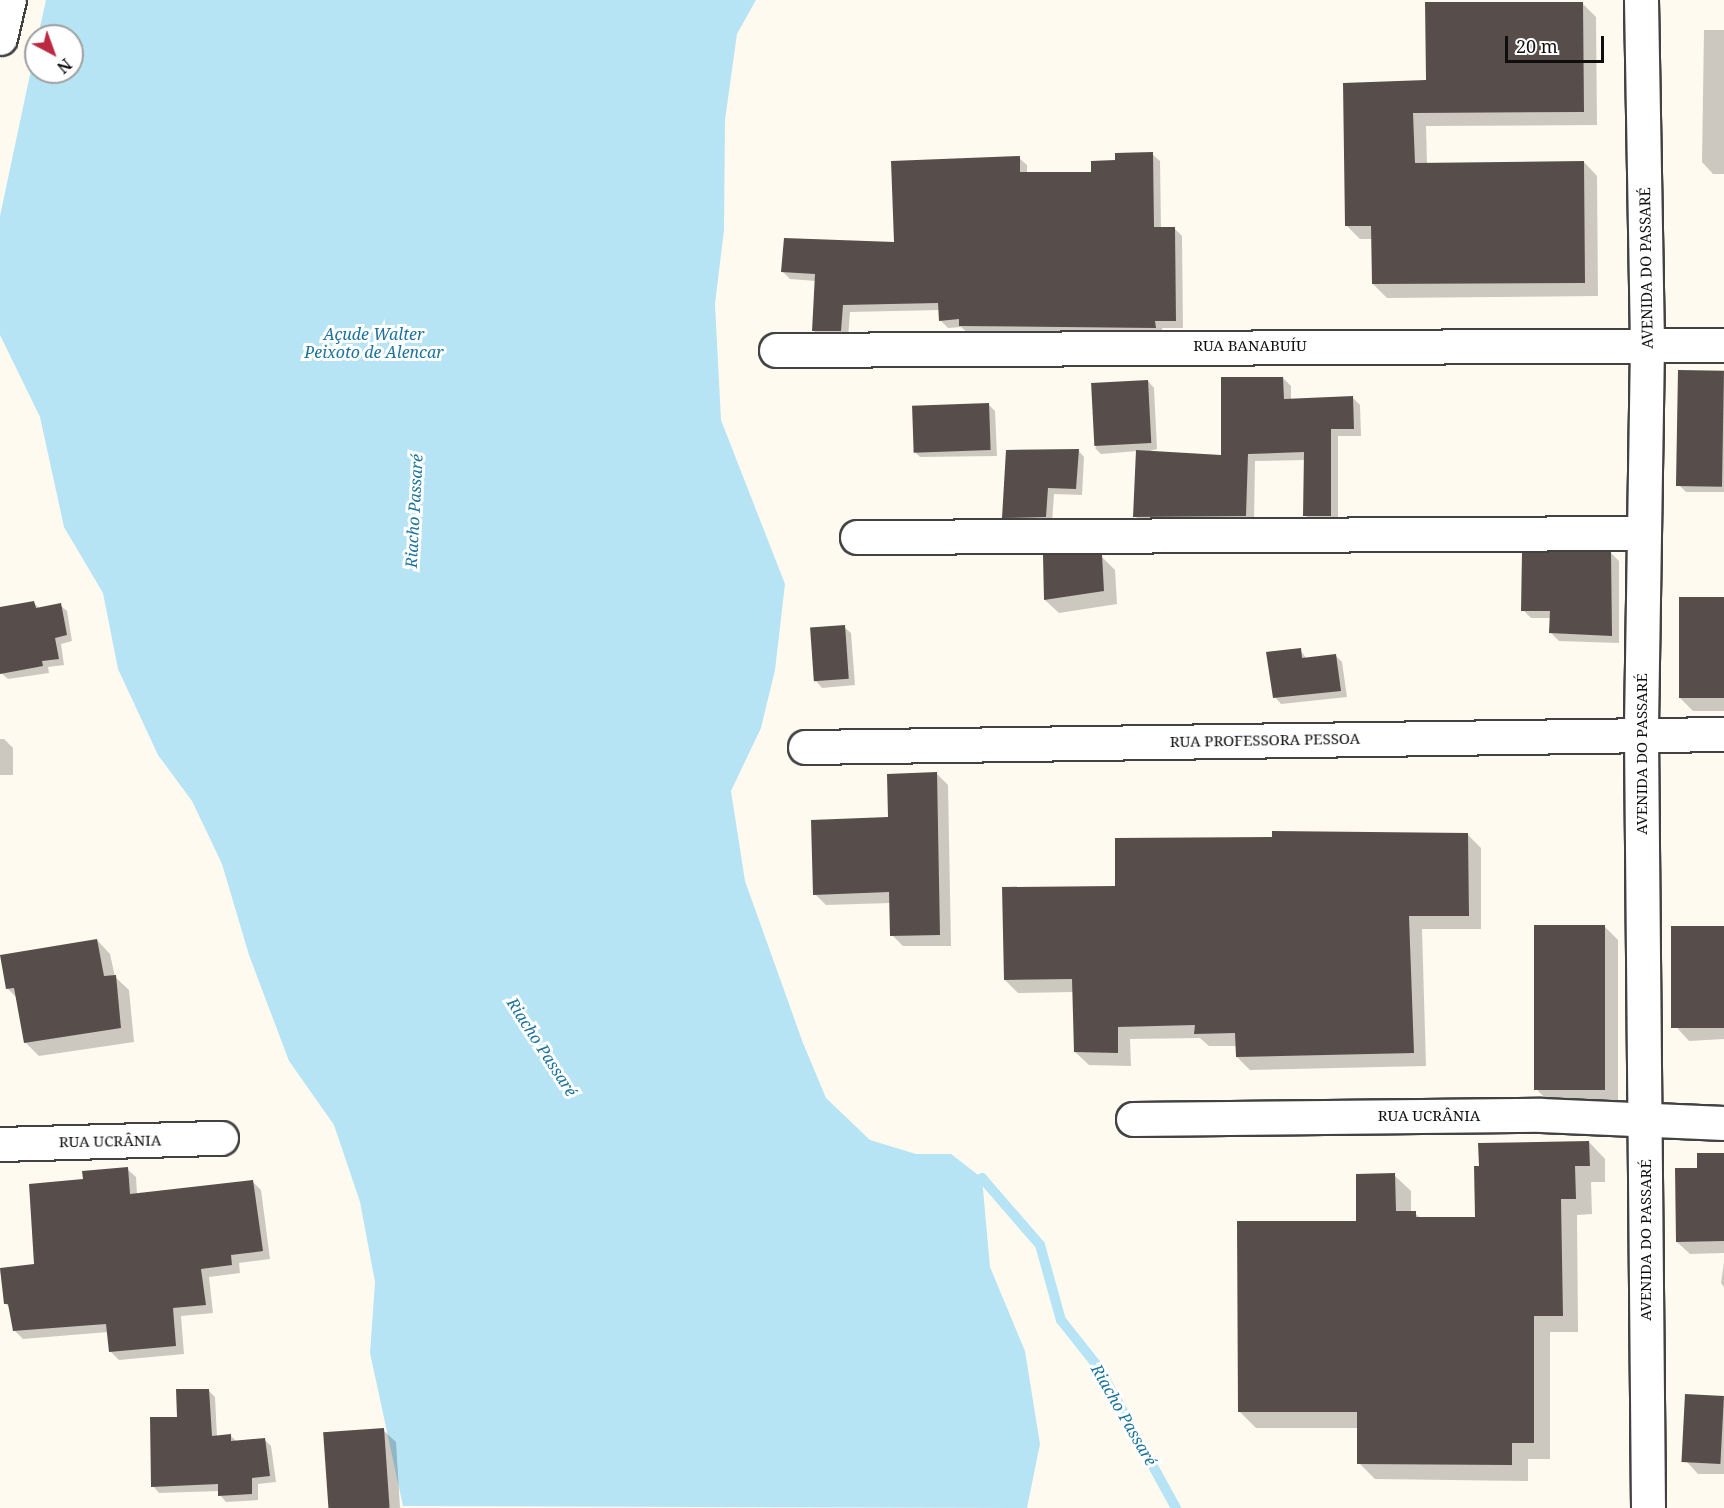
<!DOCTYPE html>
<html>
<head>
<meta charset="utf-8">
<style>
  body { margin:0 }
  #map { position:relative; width:1724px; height:1508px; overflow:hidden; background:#fffaf0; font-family:"Noto Serif",serif }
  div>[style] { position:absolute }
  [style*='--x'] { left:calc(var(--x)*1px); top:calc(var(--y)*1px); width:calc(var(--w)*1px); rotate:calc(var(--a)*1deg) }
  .water>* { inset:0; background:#b6e4f5 }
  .shadow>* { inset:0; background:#0003 }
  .stream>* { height:10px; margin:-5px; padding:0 5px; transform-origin:5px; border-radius:5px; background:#b6e4f5 }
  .building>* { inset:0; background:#574e4b; transform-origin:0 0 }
  .roads { filter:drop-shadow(2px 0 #424242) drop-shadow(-2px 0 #424242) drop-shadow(0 2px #424242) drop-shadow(0 -2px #424242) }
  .minor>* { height:33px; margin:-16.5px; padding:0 16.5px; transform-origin:16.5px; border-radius:16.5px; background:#fff }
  span { translate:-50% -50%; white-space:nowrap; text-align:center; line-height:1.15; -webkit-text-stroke:6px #fff; paint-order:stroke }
  .street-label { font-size:15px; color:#0f0f0f }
  .water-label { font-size:16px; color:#1a739e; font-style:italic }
  .north { position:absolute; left:24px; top:24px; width:60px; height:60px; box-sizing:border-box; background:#fff; border:2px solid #9f9f9f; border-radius:50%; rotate:139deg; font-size:16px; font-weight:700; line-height:24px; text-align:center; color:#0f0f0f }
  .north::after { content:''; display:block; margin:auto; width:21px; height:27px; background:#bc2940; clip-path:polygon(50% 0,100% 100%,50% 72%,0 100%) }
  .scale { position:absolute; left:1505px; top:36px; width:99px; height:27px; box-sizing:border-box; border:3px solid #0f0f0f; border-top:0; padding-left:8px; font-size:18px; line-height:21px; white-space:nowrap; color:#0f0f0f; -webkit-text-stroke:4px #fff; paint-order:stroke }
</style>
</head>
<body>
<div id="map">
  <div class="water">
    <div style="clip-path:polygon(46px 0,756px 0,737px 34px,725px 120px,724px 230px,715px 304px,721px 420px,785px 584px,775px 670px,761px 728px,731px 791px,745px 881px,803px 1043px,826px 1098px,870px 1140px,916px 1154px,951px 1154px,982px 1178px,990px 1267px,1025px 1351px,1040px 1444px,1027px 1508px,403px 1506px,370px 1353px,375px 1282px,360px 1202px,334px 1125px,289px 1061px,249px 955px,222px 864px,192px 801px,158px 755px,118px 669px,103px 593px,64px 527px,40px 417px,0 335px,0 216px,36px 46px,36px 72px,72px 72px,72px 36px,38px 36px)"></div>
  </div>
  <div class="shadow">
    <div style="clip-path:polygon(1583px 4px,1596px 17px,1597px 125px,1426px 126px,1427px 164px,1584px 162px,1597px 176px,1598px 296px,1387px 298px,1373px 284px,1373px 239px,1360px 239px,1346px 225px,1427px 82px)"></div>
    <div style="clip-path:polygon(1704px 30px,1724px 30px,1724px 174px,1713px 174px,1702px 162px)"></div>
    <div style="clip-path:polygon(1152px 154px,1160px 161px,1161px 228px,1174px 228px,1182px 236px,1183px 328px,1162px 328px,1163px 335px,968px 333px,961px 327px,948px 328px,940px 320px,940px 310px,850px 312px,848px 338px,821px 338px,813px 330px,816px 281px,790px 279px,782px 271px,895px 244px,1019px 158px,1027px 165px,1027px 174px,1093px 173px,1117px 161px)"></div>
    <div style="clip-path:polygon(1724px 372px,1724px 492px,1686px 492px,1679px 485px)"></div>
    <div style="clip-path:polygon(1283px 378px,1291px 386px,1291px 400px,1352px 397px,1360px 405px,1361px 436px,1338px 436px,1338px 523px,1313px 523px,1305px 515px,1306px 460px,1255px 461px,1254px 524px,1143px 524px,1135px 516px,1138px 451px,1101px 454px,1095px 448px,1148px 381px,1154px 388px,1157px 449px,1146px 452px,1222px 457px)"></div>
    <div style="clip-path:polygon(989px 405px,995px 411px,997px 456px,920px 457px,913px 450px)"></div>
    <div style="clip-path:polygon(1078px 450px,1084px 457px,1082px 495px,1054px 494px,1052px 523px,1010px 523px,1003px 517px)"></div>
    <div style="clip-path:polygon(1611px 553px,1619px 561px,1619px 643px,1559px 641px,1551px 633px,1551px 618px,1531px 618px,1523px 610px)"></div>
    <div style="clip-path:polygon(1044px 556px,1101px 556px,1115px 570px,1117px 604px,1059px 613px,1045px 600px)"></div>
    <div style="clip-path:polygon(1724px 598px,1724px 711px,1693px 711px,1679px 697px)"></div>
    <div style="clip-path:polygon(34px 603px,40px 609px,60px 605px,67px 611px,72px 641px,61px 644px,64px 665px,48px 667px,49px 673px,8px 679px,1px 673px,0 667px,0 608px)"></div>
    <div style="clip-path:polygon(844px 627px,851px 633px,855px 685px,822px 688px,816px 681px)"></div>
    <div style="clip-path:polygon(1300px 650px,1307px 659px,1335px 655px,1342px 662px,1347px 697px,1281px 704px,1275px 697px)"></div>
    <div style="clip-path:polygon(0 739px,4px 739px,13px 748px,13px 775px,0 775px)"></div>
    <div style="clip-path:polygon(937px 774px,948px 785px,951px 946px,903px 946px,892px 935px,891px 903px,826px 905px,815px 894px)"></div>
    <div style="clip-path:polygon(1468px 835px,1481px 848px,1481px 929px,1422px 929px,1426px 1066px,1250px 1070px,1237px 1057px,1237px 1046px,1209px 1046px,1200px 1038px,1130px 1039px,1131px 1066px,1089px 1065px,1075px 1052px,1074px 992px,1018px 993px,1005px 980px,1117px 887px)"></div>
    <div style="clip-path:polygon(1604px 926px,1618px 940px,1618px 1103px,1552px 1104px,1538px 1091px)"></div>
    <div style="clip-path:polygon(1724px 926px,1724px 1039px,1689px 1041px,1678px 1029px)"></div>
    <div style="clip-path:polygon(97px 940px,110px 954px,115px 977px,129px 990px,134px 1042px,39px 1056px,25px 1042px,17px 998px,7px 988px)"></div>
    <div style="clip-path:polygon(1589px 1142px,1605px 1159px,1605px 1182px,1591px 1182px,1592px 1214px,1577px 1215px,1578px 1332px,1550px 1332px,1550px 1459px,1528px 1459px,1528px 1481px,1375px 1479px,1359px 1463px,1359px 1428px,1256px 1428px,1239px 1411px,1358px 1223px,1394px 1175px,1411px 1191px,1411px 1213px,1415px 1213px,1421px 1219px,1477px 1218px)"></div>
    <div style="clip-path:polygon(1724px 1155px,1724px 1253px,1690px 1254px,1677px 1242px,1699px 1169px)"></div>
    <div style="clip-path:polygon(127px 1169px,136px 1177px,137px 1194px,252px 1181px,261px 1190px,270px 1259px,239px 1263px,240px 1273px,209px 1277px,213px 1313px,181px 1316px,184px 1354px,119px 1360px,110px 1351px,108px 1332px,23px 1339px,14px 1330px,10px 1308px,5px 1303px,0 1269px,35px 1265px,84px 1180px)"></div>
    <div style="clip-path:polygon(1724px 1262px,1724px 1287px,1721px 1283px)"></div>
    <div style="clip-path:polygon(208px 1390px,215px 1397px,217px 1437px,231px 1436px,237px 1442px,264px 1439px,271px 1446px,276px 1482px,258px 1484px,258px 1500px,226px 1502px,220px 1495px,220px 1491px,159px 1493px,153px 1486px,178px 1419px)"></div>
    <div style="clip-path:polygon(1724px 1397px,1724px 1474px,1698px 1474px,1686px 1461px)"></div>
    <div style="clip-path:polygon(383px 1430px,396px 1442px,400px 1508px,330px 1508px)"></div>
  </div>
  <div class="stream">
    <div style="--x:970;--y:1185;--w:14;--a:-30"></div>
    <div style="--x:982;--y:1178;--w:89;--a:49.1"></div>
    <div style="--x:1040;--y:1245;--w:78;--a:74.4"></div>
    <div style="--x:1061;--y:1320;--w:61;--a:51.6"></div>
    <div style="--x:1099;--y:1368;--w:160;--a:61.2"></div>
  </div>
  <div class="building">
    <div style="clip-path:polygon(1425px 2px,1583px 2px,1584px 112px,1413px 113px,1415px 163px,1584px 161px,1585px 283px,1372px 284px,1371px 226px,1345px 226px,1343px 83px,1426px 80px)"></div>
    <div style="clip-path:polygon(1153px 152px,1154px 227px,1175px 227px,1176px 321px,1155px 321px,1156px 328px,959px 326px,959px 319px,939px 321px,938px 303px,843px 305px,841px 331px,812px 331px,815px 274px,781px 272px,784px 238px,894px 242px,891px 161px,1020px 156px,1020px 172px,1091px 172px,1091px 161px,1115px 160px,1115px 153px)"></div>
    <div style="left:1678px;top:370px;width:46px;height:116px;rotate:1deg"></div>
    <div style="clip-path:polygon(1221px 377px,1283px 377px,1284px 399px,1353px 396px,1354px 429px,1331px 429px,1331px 516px,1303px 516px,1304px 452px,1248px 454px,1246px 516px,1133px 517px,1136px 450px,1221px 455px)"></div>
    <div style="left:1148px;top:380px;width:63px;height:57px;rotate:87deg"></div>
    <div style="left:989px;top:403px;width:47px;height:77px;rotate:88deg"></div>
    <div style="clip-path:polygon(1079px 449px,1076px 489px,1048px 488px,1046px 517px,1002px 518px,1006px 450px)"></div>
    <div style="clip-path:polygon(1522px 552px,1611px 552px,1612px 636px,1549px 633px,1550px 611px,1521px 611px)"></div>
    <div style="clip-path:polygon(1043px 555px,1102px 555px,1104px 591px,1044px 600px)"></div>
    <div style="left:1679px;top:597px;width:45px;height:101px"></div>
    <div style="clip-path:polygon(34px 601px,36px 608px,61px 603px,67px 635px,55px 638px,59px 659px,42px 661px,43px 666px,0 674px,0 607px)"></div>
    <div style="left:845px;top:625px;width:54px;height:35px;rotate:86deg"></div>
    <div style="clip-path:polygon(1301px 648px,1302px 658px,1336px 654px,1341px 691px,1273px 698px,1266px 652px)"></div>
    <div style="clip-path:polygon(937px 772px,940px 935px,890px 936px,889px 892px,813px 895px,811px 820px,888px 817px,887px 774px)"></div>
    <div style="clip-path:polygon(1272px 831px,1468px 833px,1469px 916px,1409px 916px,1414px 1053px,1236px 1057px,1235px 1033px,1194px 1034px,1195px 1025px,1118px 1027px,1118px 1053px,1074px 1052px,1072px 979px,1004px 980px,1002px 887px,1115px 886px,1115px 838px,1272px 837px)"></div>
    <div style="left:1605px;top:925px;width:165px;height:71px;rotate:90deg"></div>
    <div style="left:1724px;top:926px;width:102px;height:53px;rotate:90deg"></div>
    <div style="clip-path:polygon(97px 939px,104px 976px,116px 975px,121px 1028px,24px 1043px,14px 988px,6px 989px,0 955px)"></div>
    <div style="clip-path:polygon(1589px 1141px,1590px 1166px,1575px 1166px,1576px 1199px,1561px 1199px,1563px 1316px,1534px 1316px,1534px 1443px,1512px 1443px,1512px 1465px,1357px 1464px,1357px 1412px,1238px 1412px,1237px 1221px,1356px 1221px,1356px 1174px,1395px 1173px,1396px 1211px,1416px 1211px,1416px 1217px,1475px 1217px,1474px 1166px,1479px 1166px,1478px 1143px)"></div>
    <div style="clip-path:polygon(1697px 1153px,1724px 1153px,1724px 1241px,1676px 1242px,1675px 1168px,1697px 1168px)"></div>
    <div style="clip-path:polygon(128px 1167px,130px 1194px,253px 1180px,263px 1251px,231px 1255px,232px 1265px,201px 1269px,206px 1305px,173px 1308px,176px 1346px,109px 1352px,106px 1324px,13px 1331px,8px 1304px,4px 1304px,0 1268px,34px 1264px,29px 1184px,83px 1179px,82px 1171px)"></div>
    <div style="clip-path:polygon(176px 1389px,209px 1389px,212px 1436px,231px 1434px,231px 1441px,265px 1438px,270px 1476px,252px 1478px,252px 1494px,218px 1496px,218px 1484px,151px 1487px,150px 1417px,177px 1417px)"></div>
    <div style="left:1685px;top:1394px;width:39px;height:68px;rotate:3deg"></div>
    <div style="left:384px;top:1428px;width:80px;height:61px;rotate:86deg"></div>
  </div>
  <div class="roads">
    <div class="minor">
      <div style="--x:1641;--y:0;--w:344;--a:89"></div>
      <div style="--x:1647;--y:344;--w:391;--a:90.9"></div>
      <div style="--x:1641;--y:735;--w:773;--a:89.48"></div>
      <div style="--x:0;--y:38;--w:39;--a:-77"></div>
      <div style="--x:776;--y:350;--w:948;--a:-0.3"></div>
      <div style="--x:857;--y:537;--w:787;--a:-0.29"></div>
      <div style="--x:805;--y:747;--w:919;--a:-0.81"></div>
      <div style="--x:1133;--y:1119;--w:408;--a:-0.6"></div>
      <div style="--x:1541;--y:1115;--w:183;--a:2.5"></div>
      <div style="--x:0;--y:1144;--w:221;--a:-1.6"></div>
    </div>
  </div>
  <div class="street-label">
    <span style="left:1646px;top:268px;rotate:-91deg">AVENIDA DO PASSARÉ</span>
    <span style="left:1250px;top:346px">RUA BANABUÍU</span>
    <span style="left:1265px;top:740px;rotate:-1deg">RUA PROFESSORA PESSOA</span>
    <span style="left:1642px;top:754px;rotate:-90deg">AVENIDA DO PASSARÉ</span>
    <span style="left:1429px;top:1116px">RUA UCRÂNIA</span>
    <span style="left:110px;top:1141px;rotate:-1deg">RUA UCRÂNIA</span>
    <span style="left:1646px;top:1240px;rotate:-90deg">AVENIDA DO PASSARÉ</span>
  </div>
  <div class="water-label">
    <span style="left:374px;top:343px">Açude Walter<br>Peixoto de Alencar</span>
    <span style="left:414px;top:511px;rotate:-87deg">Riacho Passaré</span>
    <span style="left:542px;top:1047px;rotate:57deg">Riacho Passaré</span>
    <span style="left:1124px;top:1415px;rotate:60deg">Riacho Passaré</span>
  </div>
  <div class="north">N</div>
  <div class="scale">20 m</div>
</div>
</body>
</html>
